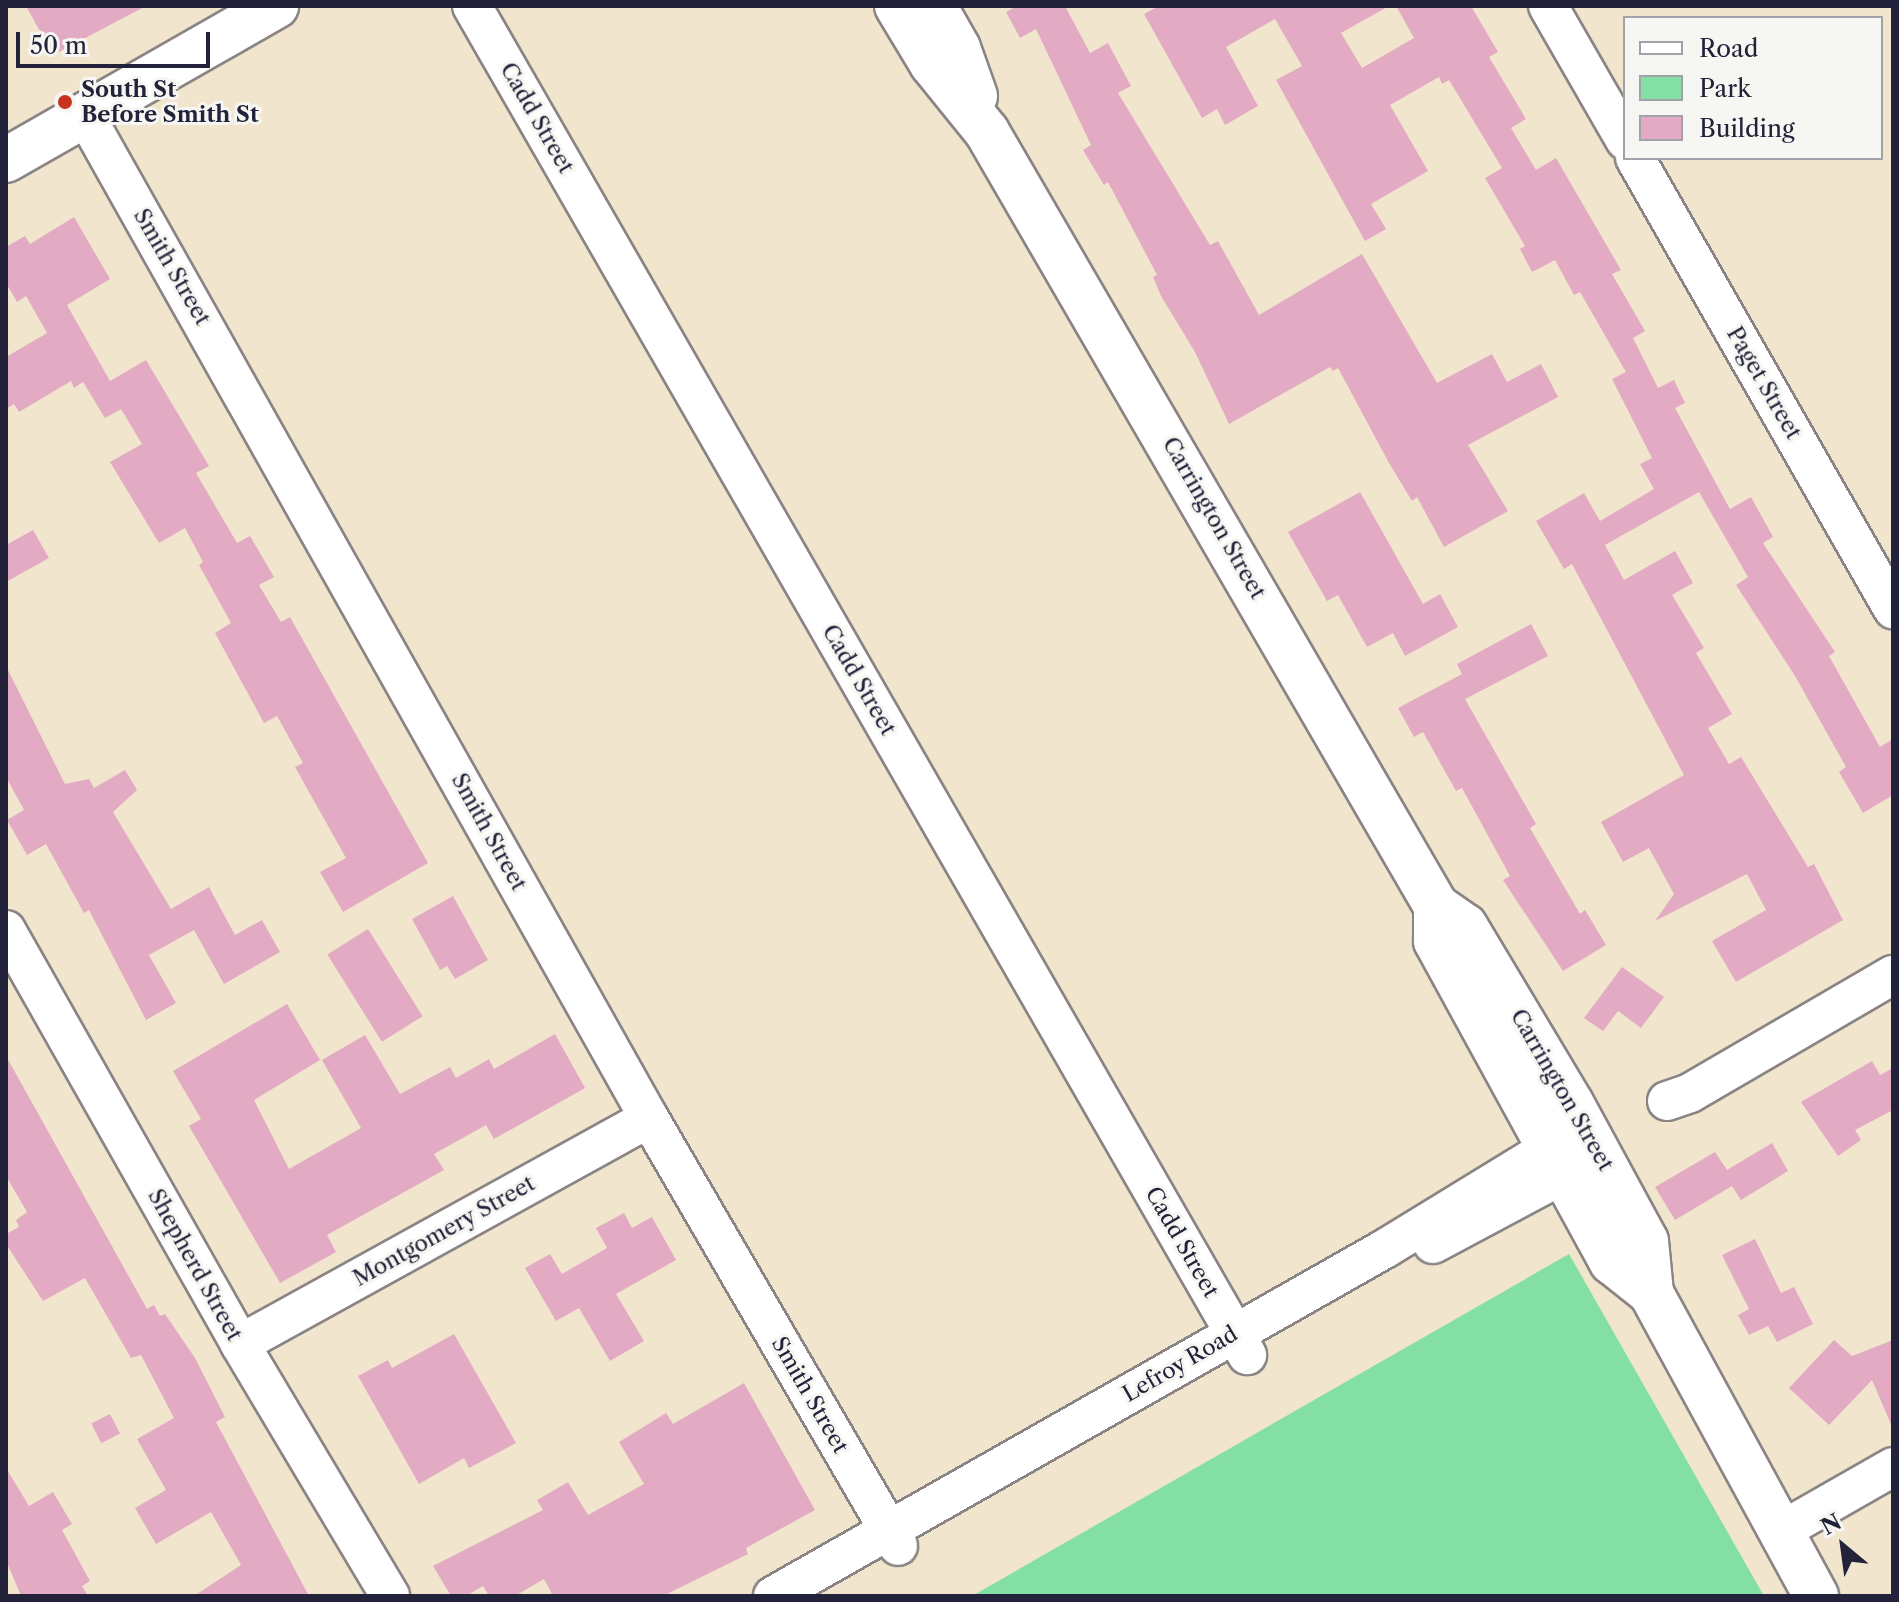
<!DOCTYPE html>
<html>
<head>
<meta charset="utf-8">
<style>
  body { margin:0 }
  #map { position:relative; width:1899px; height:1602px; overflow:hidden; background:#f1e5cd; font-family:"Libre Caslon Text",serif }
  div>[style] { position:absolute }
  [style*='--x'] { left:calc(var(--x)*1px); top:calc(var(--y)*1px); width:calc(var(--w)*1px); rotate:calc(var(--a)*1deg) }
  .green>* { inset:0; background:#84dfa5 }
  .building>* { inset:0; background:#e3abc3; transform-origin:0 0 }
  .roads { filter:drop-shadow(2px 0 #8a8484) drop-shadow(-2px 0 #8a8484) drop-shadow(0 2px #8a8484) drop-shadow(0 -2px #8a8484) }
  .minor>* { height:38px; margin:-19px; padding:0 19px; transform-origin:19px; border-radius:19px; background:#fff }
  .major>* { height:44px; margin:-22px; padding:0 22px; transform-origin:22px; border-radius:22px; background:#fff }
  .dots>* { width:22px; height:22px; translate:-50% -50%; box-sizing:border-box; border:4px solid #f6f6f2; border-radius:50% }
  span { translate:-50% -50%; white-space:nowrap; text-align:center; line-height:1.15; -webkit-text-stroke:6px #f6f6f2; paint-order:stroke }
  .poi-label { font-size:22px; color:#22223b; font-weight:700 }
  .left { translate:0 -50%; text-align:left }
  .street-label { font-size:22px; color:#22223b }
  .frame { position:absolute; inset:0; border:8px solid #22223b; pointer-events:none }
  .legend { position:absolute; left:1623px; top:16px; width:260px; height:144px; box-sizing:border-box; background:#f6f6f2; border:2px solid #a1a1a9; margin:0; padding:10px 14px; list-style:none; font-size:24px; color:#22223b }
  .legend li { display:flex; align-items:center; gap:16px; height:40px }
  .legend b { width:40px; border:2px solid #a1a1a9 }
  .north { position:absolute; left:1803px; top:1506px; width:80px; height:80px; -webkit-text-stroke:6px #f6f6f2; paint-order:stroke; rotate:331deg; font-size:22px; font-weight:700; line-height:32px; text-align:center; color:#22223b }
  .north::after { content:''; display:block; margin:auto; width:28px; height:36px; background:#22223b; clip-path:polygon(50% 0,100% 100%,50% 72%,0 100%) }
  .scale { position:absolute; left:16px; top:32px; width:194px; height:36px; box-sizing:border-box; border:4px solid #22223b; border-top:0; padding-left:10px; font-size:24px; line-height:28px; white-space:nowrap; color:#22223b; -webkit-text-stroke:6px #f6f6f2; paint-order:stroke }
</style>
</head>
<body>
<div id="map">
  <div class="green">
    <div style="clip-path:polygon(1569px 1254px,1764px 1596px,972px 1596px)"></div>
  </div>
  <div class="building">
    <div style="clip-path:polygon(26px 6px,146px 6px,53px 55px)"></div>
    <div style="clip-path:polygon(1017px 6px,1065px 6px,1090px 53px,1108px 43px,1131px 86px,1118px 93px,1210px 245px,1218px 241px,1259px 315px,1362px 254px,1437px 383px,1492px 354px,1507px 382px,1541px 364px,1558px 397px,1468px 445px,1508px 511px,1444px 547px,1417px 497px,1412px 501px,1389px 463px,1338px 368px,1333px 371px,1330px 367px,1229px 424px,1195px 352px,1161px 296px,1153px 277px,1157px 275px,1108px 182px,1104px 185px,1083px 150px,1091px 145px,1036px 29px,1020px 38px,1006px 12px)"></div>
    <div style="clip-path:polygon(1159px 6px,1389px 6px,1341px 33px,1362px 68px,1414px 38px,1396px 6px,1471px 6px,1498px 52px,1489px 57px,1526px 119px,1511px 128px,1536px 170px,1556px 158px,1621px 270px,1612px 274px,1645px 331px,1633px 338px,1658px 388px,1674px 380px,1685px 403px,1675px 408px,1730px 509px,1751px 497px,1773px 537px,1763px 543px,1835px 652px,1829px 656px,1880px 747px,1893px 739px,1893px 795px,1863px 813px,1839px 772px,1846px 767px,1795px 676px,1736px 585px,1748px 577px,1699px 492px,1605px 545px,1624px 580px,1675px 551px,1693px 583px,1672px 595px,1704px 648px,1696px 653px,1732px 714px,1708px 728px,1729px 764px,1741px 757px,1808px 867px,1814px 864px,1843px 920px,1736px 982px,1712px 941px,1766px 910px,1747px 874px,1655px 921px,1674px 894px,1649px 848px,1623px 862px,1601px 822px,1684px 775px,1572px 564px,1564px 569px,1536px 521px,1584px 493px,1600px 521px,1654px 489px,1640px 464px,1652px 458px,1612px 379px,1626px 372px,1580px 292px,1574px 295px,1555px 260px,1532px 272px,1520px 249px,1525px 246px,1485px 178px,1502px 168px,1449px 80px,1442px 84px,1439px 77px,1390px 105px,1428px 171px,1371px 204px,1386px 229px,1365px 241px,1276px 80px,1302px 66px,1275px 19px,1226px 47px,1258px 106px,1225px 125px,1217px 109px,1202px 118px,1144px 14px)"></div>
    <div style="clip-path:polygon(74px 217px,110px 279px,67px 305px,110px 381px,146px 360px,209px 466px,196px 473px,237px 543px,250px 536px,274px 577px,259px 585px,281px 622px,290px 617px,428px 863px,343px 912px,320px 872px,346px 858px,295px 767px,303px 763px,277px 716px,264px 723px,215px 633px,231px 623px,199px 565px,203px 562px,185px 528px,159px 543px,110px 462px,142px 444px,121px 409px,105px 418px,83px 382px,74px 388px,71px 381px,19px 412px,14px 404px,6px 409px,6px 357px,47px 333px,26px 296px,17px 302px,6px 283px,6px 247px,25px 236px,30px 244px)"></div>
    <div style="clip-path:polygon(1360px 492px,1423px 604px,1440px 594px,1458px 627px,1405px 656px,1393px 633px,1367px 647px,1338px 595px,1327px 601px,1288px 532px)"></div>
    <div style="clip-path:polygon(33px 530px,49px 558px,6px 582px,6px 545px)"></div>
    <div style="clip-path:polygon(1531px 624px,1548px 656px,1465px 699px,1536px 824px,1530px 828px,1580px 914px,1585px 910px,1606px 945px,1563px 971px,1503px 880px,1510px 876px,1462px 788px,1456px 791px,1423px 732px,1414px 737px,1398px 708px,1462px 674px,1457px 664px)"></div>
    <div style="clip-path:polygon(6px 666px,65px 784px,89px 779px,94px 788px,125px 770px,137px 790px,113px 812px,171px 909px,209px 887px,235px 935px,262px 920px,280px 952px,224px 984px,194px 930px,149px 955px,176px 1003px,146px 1020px,89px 910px,84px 913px,46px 844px,27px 855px,7px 820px,24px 810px,6px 777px)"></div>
    <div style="clip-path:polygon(453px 896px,488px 960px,455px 979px,447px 966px,440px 970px,412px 919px)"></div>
    <div style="left:368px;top:929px;width:103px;height:48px;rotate:58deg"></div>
    <div style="clip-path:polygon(1622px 967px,1664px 997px,1641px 1028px,1618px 1011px,1603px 1031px,1584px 1018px)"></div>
    <div style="clip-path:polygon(287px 1004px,320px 1060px,254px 1100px,289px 1169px,361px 1128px,322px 1060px,365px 1035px,400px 1094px,450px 1067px,456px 1078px,489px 1059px,494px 1069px,555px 1034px,585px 1088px,494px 1139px,486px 1125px,434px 1154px,444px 1170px,327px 1235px,336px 1252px,280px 1283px,189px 1126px,201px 1119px,173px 1071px)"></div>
    <div style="clip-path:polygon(6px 1056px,147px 1309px,154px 1305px,160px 1316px,165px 1314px,195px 1358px,225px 1417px,216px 1422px,309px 1596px,194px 1596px,241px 1565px,211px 1512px,156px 1544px,135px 1508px,166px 1490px,137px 1439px,174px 1418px,141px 1355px,131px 1358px,85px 1278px,43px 1301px,6px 1244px,6px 1234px,19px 1227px,16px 1220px,27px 1212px,6px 1176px)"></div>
    <div style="clip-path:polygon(1872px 1061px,1880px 1075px,1893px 1068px,1893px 1110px,1855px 1130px,1861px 1140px,1838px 1156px,1801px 1102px)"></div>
    <div style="clip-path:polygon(1772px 1143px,1788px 1171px,1741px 1200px,1732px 1186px,1675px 1220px,1655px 1187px,1715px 1152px,1727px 1170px)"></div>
    <div style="clip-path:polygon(624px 1213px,632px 1228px,652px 1217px,676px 1260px,616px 1294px,644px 1341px,610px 1361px,579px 1308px,556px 1321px,525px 1268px,550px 1254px,562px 1274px,607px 1248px,596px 1228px)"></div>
    <div style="clip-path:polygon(1755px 1239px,1781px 1293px,1794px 1287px,1813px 1324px,1777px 1342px,1768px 1326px,1749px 1335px,1738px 1315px,1749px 1309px,1722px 1255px)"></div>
    <div style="clip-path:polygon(454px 1334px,516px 1443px,469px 1468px,464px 1458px,419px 1484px,358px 1376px,388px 1360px,392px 1368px)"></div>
    <div style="clip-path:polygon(1834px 1340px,1852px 1356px,1893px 1340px,1893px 1429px,1872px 1380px,1829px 1425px,1789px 1388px)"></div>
    <div style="clip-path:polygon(744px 1383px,815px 1510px,746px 1548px,748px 1554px,663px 1596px,553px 1596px,544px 1579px,515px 1596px,489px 1596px,483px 1586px,466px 1596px,451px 1596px,433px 1566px,543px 1510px,537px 1500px,568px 1482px,588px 1515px,644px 1484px,619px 1442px,666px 1413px,673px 1424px)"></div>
    <div style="left:110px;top:1414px;width:22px;height:21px;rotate:63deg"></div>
    <div style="clip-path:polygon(6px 1468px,29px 1506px,53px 1492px,72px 1524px,62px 1530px,90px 1581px,82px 1586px,88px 1596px,21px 1596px,6px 1560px)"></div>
  </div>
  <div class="roads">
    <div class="minor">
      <div style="--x:472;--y:6;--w:1556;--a:60.12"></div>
      <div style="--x:1548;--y:6;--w:155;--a:60.1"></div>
      <div style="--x:85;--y:115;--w:1151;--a:60.65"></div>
      <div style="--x:649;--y:1118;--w:495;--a:59.8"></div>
      <div style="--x:1635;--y:158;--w:520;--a:60.23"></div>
      <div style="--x:6;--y:930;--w:476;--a:60.5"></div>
      <div style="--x:240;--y:1344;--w:293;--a:59.2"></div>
      <div style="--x:1667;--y:1101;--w:24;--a:-19"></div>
      <div style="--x:1690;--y:1093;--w:235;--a:-30.2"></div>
      <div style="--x:1433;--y:1244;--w:178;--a:-28.1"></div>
      <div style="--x:240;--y:1344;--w:467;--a:-28.9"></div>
      <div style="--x:1779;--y:1532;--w:131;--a:-29.7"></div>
      <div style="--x:773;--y:1596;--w:705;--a:-29.58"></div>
      <div style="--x:1386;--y:1248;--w:220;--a:-31.5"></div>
    </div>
    <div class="major">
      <div style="--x:897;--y:6;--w:68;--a:58.9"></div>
      <div style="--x:932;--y:64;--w:87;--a:51"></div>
      <div style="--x:987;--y:132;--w:895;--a:59.88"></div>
      <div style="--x:1436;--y:906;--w:35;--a:35"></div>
      <div style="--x:1465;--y:926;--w:206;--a:59.1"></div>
      <div style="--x:1571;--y:1103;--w:157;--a:61.5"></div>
      <div style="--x:1646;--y:1241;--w:52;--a:84.5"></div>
      <div style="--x:1651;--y:1293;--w:345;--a:61.4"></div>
      <div style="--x:934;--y:6;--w:48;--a:60.3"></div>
      <div style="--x:958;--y:48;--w:51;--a:70.5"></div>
      <div style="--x:6;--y:160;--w:311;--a:-29.7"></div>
      <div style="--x:1436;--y:906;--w:35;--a:90"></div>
      <div style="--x:1436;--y:941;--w:366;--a:61.3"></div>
      <div style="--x:1612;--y:1262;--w:50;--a:38.5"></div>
    </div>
  </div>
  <div class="dots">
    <div style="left:65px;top:102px;background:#c8321e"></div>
  </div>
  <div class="poi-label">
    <span class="left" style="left:81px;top:102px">South St<br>Before Smith St</span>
  </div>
  <div class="street-label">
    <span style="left:537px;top:118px;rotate:60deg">Cadd Street</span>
    <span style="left:172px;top:267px;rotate:60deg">Smith Street</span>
    <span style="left:1764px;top:383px;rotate:60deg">Paget Street</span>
    <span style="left:1214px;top:518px;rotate:60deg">Carrington Street</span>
    <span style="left:859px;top:680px;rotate:60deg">Cadd Street</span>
    <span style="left:489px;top:832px;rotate:61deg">Smith Street</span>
    <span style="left:1562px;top:1090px;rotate:60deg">Carrington Street</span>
    <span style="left:444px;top:1231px;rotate:-29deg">Montgomery Street</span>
    <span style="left:1182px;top:1242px;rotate:60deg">Cadd Street</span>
    <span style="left:195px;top:1265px;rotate:61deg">Shepherd Street</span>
    <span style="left:1180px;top:1364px;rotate:-30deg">Lefroy Road</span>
    <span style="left:810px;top:1395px;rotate:60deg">Smith Street</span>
  </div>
  <div class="frame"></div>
  <ul class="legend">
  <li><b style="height:10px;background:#fff"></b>Road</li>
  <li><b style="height:22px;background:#84dfa5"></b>Park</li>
  <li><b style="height:22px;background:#e3abc3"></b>Building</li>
  </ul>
  <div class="north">N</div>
  <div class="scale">50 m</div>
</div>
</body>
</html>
